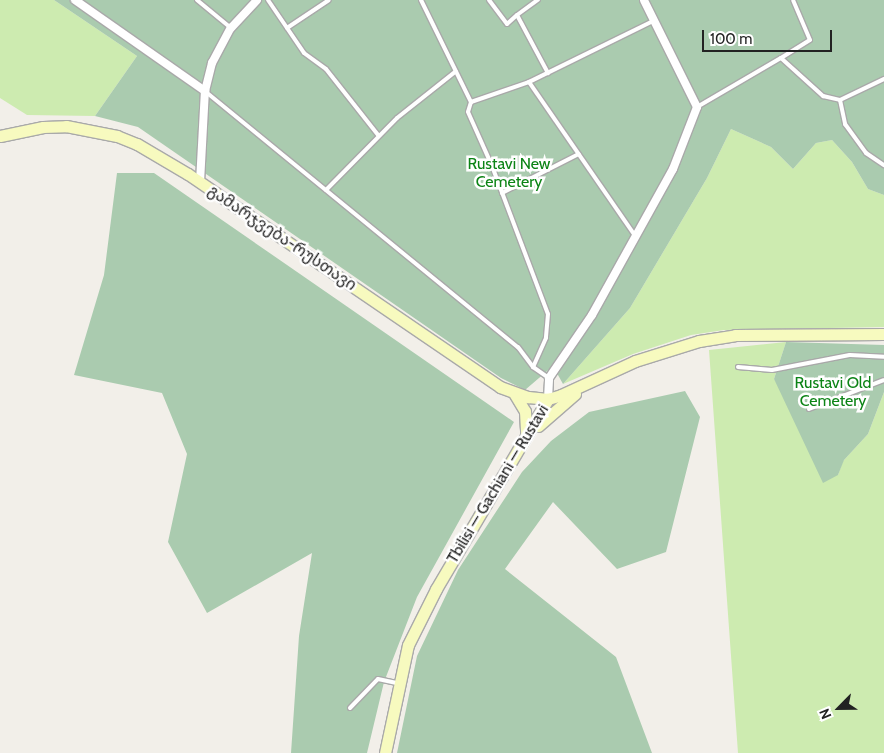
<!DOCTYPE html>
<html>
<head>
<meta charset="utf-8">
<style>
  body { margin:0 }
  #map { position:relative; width:884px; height:753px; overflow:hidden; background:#f2efe9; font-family:Cabin,"Noto Sans Georgian",sans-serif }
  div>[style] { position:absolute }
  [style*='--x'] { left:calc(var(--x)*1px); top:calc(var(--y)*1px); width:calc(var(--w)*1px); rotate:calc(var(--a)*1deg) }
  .grass>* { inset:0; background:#cdebb0 }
  .cemetery>* { inset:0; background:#aacbaf }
  .roads { filter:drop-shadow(1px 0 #a9a9a9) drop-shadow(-1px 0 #a9a9a9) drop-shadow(0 1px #a9a9a9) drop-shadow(0 -1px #a9a9a9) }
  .lane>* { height:4px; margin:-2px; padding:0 2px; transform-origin:2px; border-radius:2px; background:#fff }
  .street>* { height:8px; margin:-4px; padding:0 4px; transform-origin:4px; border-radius:4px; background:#fff }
  .secondary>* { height:11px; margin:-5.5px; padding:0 5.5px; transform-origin:5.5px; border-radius:5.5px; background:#f7fabf }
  span { translate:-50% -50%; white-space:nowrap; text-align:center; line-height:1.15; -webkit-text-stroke:5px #fff; paint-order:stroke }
  .park-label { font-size:16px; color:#0c8416 }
  .street-label { font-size:16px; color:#222 }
  .north { position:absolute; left:814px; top:683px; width:50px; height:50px; -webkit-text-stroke:4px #fff; paint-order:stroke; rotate:247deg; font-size:14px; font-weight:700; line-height:20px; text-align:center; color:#222 }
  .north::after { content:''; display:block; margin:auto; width:18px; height:22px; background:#222; clip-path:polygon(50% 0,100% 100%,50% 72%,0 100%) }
  .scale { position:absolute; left:702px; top:30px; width:130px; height:22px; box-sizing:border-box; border:2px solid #222; border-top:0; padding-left:6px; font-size:15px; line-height:18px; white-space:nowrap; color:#222; -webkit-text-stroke:4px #fff; paint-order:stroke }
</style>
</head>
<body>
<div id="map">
  <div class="grass">
    <div style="clip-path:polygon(0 0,54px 0,137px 56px,95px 116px,27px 115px,0 98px)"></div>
    <div style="clip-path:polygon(731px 129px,771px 147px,793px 169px,816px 143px,832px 140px,852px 162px,868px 189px,884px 195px,884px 327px,724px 330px,691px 335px,633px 354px,563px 384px,630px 308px,707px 178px)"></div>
    <div style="clip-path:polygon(786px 342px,774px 379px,838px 475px,843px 461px,868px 434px,884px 392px,884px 753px,738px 753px,709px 350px)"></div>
  </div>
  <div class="cemetery">
    <div style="clip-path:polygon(54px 0,884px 0,884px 195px,868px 189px,852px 162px,832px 140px,816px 143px,793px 169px,771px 147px,731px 129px,707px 178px,630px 308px,563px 384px,553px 366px,525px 390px,501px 378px,138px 127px,95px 116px,137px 56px)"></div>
    <div style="clip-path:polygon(117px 173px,154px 173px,514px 422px,417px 597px,384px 682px,367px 753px,291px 753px,299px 636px,312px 553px,207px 613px,168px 542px,187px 454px,162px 393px,74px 375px,104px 275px)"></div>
    <div style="clip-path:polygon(786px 342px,884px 345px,884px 392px,868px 434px,844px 460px,838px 475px,823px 483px,774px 379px)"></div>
    <div style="clip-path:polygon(685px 391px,700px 417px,666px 552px,617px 569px,553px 502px,505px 569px,616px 657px,652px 753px,397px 753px,417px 656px,458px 570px,522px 472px,551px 441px,589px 412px)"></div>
  </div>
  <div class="roads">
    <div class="lane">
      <div style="--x:197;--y:0;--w:44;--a:39.5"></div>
      <div style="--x:268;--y:0;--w:64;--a:55.8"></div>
      <div style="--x:304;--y:53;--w:27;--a:36"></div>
      <div style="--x:326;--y:69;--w:85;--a:51.7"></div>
      <div style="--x:421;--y:0;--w:114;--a:63.9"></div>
      <div style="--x:471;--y:102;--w:10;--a:107"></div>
      <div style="--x:468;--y:112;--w:59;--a:66"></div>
      <div style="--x:492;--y:166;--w:158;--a:69.3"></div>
      <div style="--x:548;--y:314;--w:24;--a:95"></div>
      <div style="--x:546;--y:338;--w:32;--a:114"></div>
      <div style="--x:489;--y:0;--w:30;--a:53"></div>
      <div style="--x:507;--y:24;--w:13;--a:-42"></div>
      <div style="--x:517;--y:15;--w:66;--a:61.9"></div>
      <div style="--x:517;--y:15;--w:26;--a:-36"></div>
      <div style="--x:287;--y:28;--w:50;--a:-33.7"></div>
      <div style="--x:781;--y:58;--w:34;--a:-32"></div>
      <div style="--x:810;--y:40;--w:43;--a:-113"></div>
      <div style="--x:529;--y:82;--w:188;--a:55.4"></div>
      <div style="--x:206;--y:92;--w:403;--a:39.3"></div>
      <div style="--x:518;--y:347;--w:25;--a:53"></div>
      <div style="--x:533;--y:367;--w:19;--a:35"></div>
      <div style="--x:840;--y:100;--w:25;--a:78"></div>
      <div style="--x:845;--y:124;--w:36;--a:54"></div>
      <div style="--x:866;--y:153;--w:22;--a:34"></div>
      <div style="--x:471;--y:102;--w:61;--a:-19"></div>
      <div style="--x:529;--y:82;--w:138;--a:-26.2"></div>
      <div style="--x:697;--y:107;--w:97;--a:-30.3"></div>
      <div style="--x:781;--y:58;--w:57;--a:42.1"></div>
      <div style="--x:823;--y:96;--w:17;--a:13"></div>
      <div style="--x:840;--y:100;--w:49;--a:-25.5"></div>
      <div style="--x:326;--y:190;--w:101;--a:-45.4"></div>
      <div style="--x:397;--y:118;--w:75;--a:-38.5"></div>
      <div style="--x:502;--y:193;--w:86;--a:-26.9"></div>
      <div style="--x:738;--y:367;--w:34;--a:5"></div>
      <div style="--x:772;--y:370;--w:79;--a:-10.9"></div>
      <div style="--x:850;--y:355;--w:34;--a:3"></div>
      <div style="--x:809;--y:409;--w:80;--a:-21.1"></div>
      <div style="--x:350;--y:708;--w:40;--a:-46"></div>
      <div style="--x:378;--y:679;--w:19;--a:12"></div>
    </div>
    <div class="street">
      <div style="--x:75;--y:0;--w:159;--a:35"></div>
      <div style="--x:200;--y:182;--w:91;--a:-86.9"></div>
      <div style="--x:205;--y:91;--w:29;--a:-76"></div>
      <div style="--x:212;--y:63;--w:40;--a:-62"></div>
      <div style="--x:231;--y:28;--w:38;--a:-47"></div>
      <div style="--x:548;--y:399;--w:21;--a:-87"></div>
      <div style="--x:549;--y:378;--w:76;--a:-55.7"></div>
      <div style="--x:592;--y:315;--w:167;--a:-61"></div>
      <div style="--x:673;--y:169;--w:66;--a:-68.8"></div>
      <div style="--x:697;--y:107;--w:119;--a:-116.4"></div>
    </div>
    <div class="secondary">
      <div style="--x:0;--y:136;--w:44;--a:-11.8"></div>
      <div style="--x:43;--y:127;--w:23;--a:-2"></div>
      <div style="--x:66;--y:126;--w:52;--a:11.1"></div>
      <div style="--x:117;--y:136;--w:22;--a:22"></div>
      <div style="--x:137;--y:144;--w:59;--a:30.5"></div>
      <div style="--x:188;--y:174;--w:378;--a:34.3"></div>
      <div style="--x:500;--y:387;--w:30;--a:20"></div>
      <div style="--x:528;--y:397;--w:20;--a:6"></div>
      <div style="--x:548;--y:399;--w:14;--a:-17"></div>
      <div style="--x:561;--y:395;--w:81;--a:-24.7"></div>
      <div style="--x:635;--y:361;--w:67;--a:-17.4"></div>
      <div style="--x:699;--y:341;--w:36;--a:-9"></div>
      <div style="--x:735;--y:335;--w:149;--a:-0.4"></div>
      <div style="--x:514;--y:393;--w:21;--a:59"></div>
      <div style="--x:525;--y:411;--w:22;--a:87"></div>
      <div style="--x:538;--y:426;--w:49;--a:-40.9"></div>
      <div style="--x:385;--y:753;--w:110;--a:-78"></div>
      <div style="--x:408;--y:645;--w:63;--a:-63.4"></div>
      <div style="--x:436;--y:589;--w:221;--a:-59.5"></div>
    </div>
  </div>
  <div class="park-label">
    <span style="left:509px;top:173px">Rustavi New<br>Cemetery</span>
    <span style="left:833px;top:392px">Rustavi Old<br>Cemetery</span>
  </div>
  <div class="street-label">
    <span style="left:282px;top:238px;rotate:34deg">გამარჯვება-რუსთავი</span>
    <span style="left:498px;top:484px;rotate:-59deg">Tbilisi — Gachiani — Rustavi</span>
  </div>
  <div class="north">N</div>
  <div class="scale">100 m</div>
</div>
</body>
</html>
